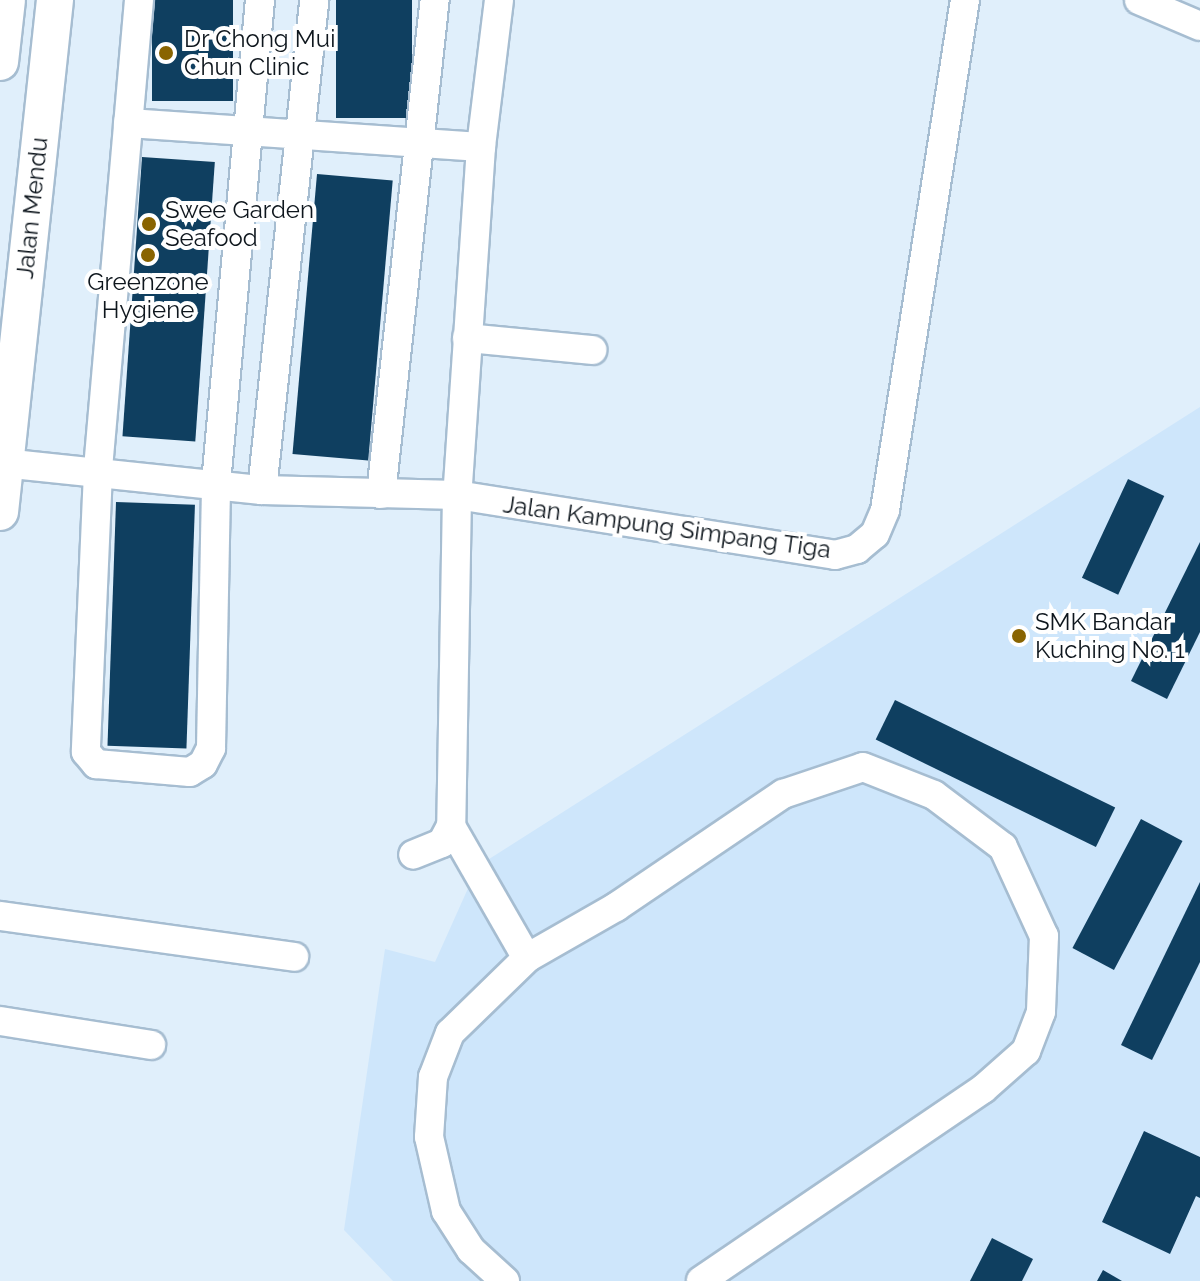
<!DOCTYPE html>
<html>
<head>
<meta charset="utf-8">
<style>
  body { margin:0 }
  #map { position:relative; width:1200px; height:1281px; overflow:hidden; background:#e0effb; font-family:Raleway,sans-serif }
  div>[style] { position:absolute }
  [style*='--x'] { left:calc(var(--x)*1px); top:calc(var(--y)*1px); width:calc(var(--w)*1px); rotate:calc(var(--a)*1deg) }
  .built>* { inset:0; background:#cee6fb }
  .building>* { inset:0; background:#0f3f60; transform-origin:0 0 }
  .roads { filter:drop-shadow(2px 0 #a6bdd1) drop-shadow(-2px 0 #a6bdd1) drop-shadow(0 2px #a6bdd1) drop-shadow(0 -2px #a6bdd1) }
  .minor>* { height:28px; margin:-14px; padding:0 14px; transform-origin:14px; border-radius:14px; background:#fff }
  .major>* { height:36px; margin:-18px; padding:0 18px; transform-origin:18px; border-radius:18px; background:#fff }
  .dots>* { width:22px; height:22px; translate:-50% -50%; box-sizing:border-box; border:4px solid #fff; border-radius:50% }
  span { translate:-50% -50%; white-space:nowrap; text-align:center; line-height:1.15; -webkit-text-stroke:8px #fff; paint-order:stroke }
  .poi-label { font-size:24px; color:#0e161d }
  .left { translate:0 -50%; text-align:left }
  .street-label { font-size:24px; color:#0e161d }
</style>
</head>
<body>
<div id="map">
  <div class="built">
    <div style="clip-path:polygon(1200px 407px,1200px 1281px,393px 1281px,344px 1230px,385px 949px,435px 962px,478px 866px)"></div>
  </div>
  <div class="building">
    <div style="left:152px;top:0;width:81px;height:101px"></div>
    <div style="left:336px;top:0;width:76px;height:118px"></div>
    <div style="left:142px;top:157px;width:73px;height:280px;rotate:4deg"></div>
    <div style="left:317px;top:174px;width:76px;height:281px;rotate:5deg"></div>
    <div style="left:1128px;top:479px;width:40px;height:109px;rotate:25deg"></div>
    <div style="left:116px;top:502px;width:79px;height:244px;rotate:2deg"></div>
    <div style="clip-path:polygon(1200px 542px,1200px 632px,1167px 699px,1131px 681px)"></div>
    <div style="left:895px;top:700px;width:245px;height:44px;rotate:26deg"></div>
    <div style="left:1141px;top:819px;width:47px;height:146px;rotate:28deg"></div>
    <div style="clip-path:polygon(1200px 882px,1200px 962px,1152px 1060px,1121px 1045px)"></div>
    <div style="clip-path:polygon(1144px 1131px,1200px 1157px,1200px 1198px,1196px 1196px,1170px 1254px,1102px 1222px)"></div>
    <div style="clip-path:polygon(992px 1238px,1033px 1259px,1022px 1281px,970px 1281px)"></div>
    <div style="clip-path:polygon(1103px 1270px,1122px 1281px,1097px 1281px)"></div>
  </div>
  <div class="roads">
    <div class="minor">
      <div style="--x:139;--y:0;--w:474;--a:95"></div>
      <div style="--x:98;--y:472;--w:280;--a:92.5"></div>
      <div style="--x:86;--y:752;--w:16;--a:50"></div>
      <div style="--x:96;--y:764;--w:94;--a:4.9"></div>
      <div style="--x:190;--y:772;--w:15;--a:-32"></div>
      <div style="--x:203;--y:764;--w:18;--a:-63"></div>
      <div style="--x:211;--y:748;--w:265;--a:-88.9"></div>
      <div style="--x:216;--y:483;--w:485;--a:-84.8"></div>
      <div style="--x:499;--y:0;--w:148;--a:97"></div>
      <div style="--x:481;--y:147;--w:349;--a:93.9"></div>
      <div style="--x:457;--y:495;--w:383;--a:9"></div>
      <div style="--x:835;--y:555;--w:23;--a:-15"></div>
      <div style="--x:857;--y:549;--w:23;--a:-40"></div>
      <div style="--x:875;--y:534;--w:26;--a:-67"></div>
      <div style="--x:885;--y:510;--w:516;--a:-81.09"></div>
      <div style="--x:1139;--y:0;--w:66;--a:23.1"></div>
      <div style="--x:128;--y:123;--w:354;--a:3.9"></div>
      <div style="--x:467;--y:338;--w:126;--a:5.5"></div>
      <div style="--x:3;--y:463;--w:260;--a:6"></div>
      <div style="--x:262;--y:490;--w:195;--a:1.5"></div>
      <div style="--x:457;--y:495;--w:331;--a:91"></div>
      <div style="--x:451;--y:826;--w:19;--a:118"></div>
      <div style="--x:442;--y:843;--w:31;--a:158"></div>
      <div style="--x:262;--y:490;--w:493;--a:-83.9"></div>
      <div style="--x:381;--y:494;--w:497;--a:-83.8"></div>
      <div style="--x:451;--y:826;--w:152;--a:60.1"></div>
      <div style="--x:0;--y:916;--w:297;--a:7.9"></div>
      <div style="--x:0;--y:1021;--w:153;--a:9"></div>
      <div style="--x:505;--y:1281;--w:46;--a:-137.6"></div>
      <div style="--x:471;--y:1250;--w:46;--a:-122.7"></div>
      <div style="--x:446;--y:1211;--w:76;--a:-102.9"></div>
      <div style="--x:429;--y:1137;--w:60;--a:-86.2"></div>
      <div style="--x:433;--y:1077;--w:47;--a:-68.9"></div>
      <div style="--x:450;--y:1033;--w:107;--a:-44.2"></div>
      <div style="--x:527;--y:958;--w:103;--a:-29.8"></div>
      <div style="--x:616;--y:907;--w:202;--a:-34.1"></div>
      <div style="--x:783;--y:794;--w:84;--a:-18.6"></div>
      <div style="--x:863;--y:767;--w:76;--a:21.5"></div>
      <div style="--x:934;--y:795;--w:86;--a:37"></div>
      <div style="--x:1003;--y:847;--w:98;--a:65.3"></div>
      <div style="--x:1044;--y:936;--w:76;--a:92.3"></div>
      <div style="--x:1041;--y:1012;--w:42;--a:111"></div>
      <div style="--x:1026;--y:1051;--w:57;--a:138.5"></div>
      <div style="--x:983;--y:1089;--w:341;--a:145.8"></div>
    </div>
    <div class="major">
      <div style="--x:0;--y:62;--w:62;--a:-83.6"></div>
      <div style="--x:0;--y:512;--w:515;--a:-83.87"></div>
    </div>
  </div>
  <div class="dots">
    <div style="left:166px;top:53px;background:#896401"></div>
    <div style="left:149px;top:224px;background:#896401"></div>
    <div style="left:148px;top:255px;background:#896401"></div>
    <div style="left:1019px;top:636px;background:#896401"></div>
  </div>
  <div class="poi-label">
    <span class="left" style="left:184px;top:53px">Dr Chong Mui<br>Chun Clinic</span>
    <span class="left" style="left:165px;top:224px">Swee Garden<br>Seafood</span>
    <span style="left:148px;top:296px">Greenzone<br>Hygiene</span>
    <span class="left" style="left:1035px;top:636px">SMK Bandar<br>Kuching No. 1</span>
  </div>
  <div class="street-label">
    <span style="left:32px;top:208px;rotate:-84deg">Jalan Mendu</span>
    <span style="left:667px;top:527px;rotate:8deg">Jalan Kampung Simpang Tiga</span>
  </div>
</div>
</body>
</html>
